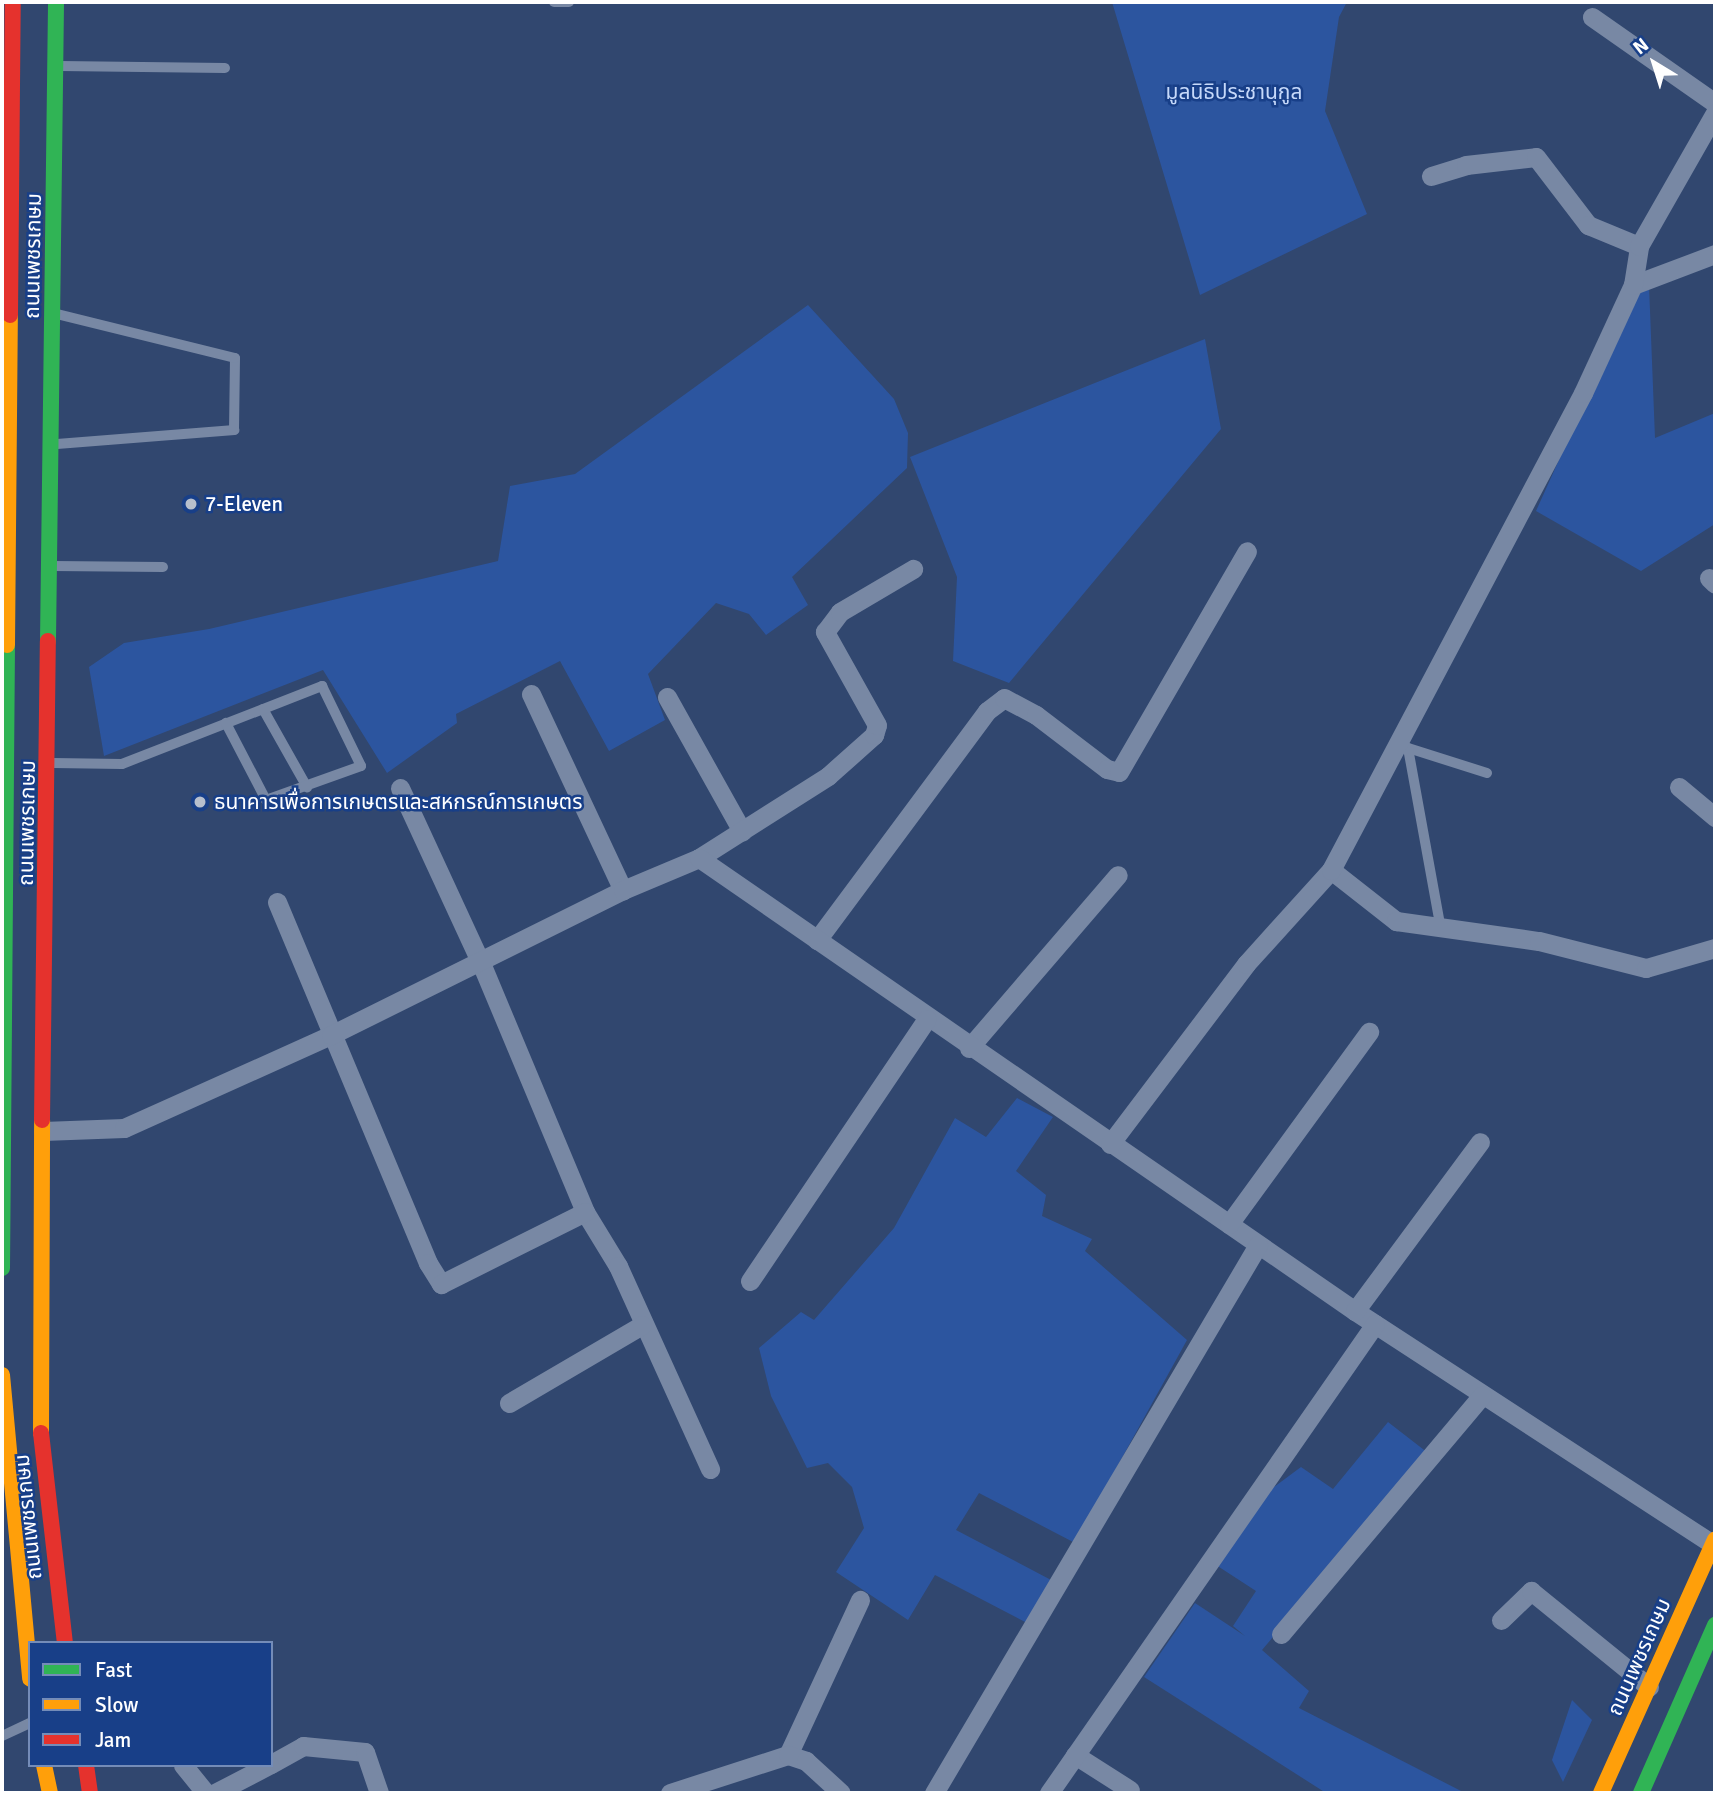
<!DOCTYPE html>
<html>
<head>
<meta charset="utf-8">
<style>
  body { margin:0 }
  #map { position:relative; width:1717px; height:1795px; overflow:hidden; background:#31476f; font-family:Signika,"Noto Sans Thai",sans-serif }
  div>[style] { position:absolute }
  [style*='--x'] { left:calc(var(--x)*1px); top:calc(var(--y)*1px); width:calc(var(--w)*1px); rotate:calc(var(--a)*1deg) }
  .green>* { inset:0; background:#2c559f }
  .lane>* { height:10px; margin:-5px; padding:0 5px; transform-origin:5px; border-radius:5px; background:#7888a4 }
  .street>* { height:19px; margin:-9.5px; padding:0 9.5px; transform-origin:9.5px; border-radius:9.5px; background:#7888a4 }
  .fast>* { height:16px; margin:-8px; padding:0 8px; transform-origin:8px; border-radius:8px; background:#30b455 }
  .slow>* { height:16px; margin:-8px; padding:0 8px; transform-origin:8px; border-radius:8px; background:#ff9f0a }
  .jam>* { height:16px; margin:-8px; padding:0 8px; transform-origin:8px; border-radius:8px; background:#e5322d }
  .dots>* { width:19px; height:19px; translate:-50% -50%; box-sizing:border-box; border:4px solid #183f88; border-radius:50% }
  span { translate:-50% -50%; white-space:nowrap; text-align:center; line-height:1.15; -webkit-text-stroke:5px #183f88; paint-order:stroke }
  .park-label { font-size:21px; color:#c6d9fa }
  .street-label { font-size:21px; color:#fff }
  .poi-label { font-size:21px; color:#fff }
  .left { translate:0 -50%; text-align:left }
  .frame { position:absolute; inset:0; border:4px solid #fff; pointer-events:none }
  .legend { position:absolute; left:28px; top:1641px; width:245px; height:126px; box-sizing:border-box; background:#183f88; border:2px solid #748cb8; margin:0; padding:9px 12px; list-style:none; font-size:21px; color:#fff }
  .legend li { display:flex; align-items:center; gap:14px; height:35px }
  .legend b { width:35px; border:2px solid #748cb8 }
  .north { position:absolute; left:1619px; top:28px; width:70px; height:70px; -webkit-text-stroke:5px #183f88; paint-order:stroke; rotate:322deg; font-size:19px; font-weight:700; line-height:28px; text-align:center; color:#fff }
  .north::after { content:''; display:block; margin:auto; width:24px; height:32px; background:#fff; clip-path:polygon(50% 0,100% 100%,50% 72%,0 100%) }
</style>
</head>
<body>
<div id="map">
  <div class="green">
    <div style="clip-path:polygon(1112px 2px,1347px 2px,1339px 17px,1325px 111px,1367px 214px,1200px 295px)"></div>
    <div style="clip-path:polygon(1649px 285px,1655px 438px,1715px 413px,1715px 524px,1641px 571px,1536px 511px,1635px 291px)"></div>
    <div style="clip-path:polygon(808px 305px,894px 399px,908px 433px,907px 468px,792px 577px,808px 605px,766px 635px,749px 614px,716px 603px,648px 674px,665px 720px,609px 751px,560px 661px,456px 714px,457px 723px,387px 773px,323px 670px,104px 756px,89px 667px,124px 643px,209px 629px,498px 561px,510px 486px,575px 474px)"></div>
    <div style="clip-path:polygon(1205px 339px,1221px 429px,1009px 683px,953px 661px,957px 577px,910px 457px)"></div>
    <div style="clip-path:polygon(1017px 1098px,1053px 1117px,1016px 1171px,1046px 1195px,1042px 1216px,1092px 1239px,1085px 1251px,1187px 1340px,1075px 1543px,979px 1493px,956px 1530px,1053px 1581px,1027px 1623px,935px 1575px,908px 1620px,836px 1572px,864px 1528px,852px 1487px,828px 1463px,807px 1468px,771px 1396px,759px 1348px,801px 1312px,814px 1320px,894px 1228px,955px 1118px,986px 1137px)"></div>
    <div style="clip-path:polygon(1388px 1422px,1428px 1453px,1262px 1650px,1309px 1691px,1299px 1708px,1465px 1793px,1326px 1793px,1144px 1677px,1195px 1603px,1245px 1636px,1233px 1626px,1256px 1591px,1216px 1565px,1270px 1490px,1301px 1467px,1333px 1489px)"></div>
    <div style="clip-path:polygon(1572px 1700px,1592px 1720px,1563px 1782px,1552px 1760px)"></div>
  </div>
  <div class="lane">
    <div style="--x:554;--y:2;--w:15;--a:0"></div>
    <div style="--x:60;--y:66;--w:165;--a:0.7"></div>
    <div style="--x:57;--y:444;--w:178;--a:-4.5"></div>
    <div style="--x:234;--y:430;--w:72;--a:-89.2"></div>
    <div style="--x:235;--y:358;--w:183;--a:-166.1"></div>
    <div style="--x:53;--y:566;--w:110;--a:0.5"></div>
    <div style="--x:263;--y:709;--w:90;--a:60.6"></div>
    <div style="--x:1405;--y:747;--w:86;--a:17.6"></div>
    <div style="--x:1408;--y:748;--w:184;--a:79.7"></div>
    <div style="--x:53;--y:763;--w:69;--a:0.8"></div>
    <div style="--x:122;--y:764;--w:215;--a:-21.3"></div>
    <div style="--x:322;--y:686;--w:89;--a:64"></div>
    <div style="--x:361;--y:766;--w:101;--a:160.3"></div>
    <div style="--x:266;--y:800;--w:87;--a:-117.5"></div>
    <div style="--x:2;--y:1736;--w:31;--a:-25"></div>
  </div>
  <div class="street">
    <div style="--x:1592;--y:17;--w:150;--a:35"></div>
    <div style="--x:1431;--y:176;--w:37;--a:-17"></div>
    <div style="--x:1466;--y:165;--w:70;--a:-6.5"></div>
    <div style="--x:1536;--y:157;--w:86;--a:52.6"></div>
    <div style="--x:1588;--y:225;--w:55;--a:22.4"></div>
    <div style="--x:1633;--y:285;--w:88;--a:-20.7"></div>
    <div style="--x:1709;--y:578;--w:8;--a:45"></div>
    <div style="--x:531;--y:694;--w:217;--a:64.9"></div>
    <div style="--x:667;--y:697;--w:154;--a:60.8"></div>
    <div style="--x:1679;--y:787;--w:47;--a:39.8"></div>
    <div style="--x:400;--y:788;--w:193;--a:65.2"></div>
    <div style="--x:481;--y:963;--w:270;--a:67.3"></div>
    <div style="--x:585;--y:1212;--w:63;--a:58.6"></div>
    <div style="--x:618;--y:1266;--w:223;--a:65.6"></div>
    <div style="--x:699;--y:858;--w:153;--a:-32.4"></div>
    <div style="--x:828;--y:776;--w:62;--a:-41.7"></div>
    <div style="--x:874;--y:735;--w:10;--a:-73"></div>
    <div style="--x:877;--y:725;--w:107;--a:-119.2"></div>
    <div style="--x:825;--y:632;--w:25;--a:-53"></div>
    <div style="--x:840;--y:612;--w:85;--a:-30.5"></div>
    <div style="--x:1331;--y:870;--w:83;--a:38.1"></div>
    <div style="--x:1396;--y:921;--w:144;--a:8"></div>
    <div style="--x:1539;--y:941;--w:110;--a:14.2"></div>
    <div style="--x:1646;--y:968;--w:72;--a:-16.2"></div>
    <div style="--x:277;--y:902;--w:391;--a:67.3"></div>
    <div style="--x:428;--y:1263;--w:25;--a:58"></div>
    <div style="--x:441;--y:1284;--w:161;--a:-26.6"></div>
    <div style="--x:817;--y:940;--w:285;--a:-53.4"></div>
    <div style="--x:987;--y:711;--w:21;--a:-37"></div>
    <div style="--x:1004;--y:698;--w:36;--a:28"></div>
    <div style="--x:1036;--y:715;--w:89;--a:37.3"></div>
    <div style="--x:1107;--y:769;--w:12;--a:14"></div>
    <div style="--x:1119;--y:772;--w:255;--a:-59.9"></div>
    <div style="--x:969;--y:1048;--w:228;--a:-49.3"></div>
    <div style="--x:43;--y:1131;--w:81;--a:-2.1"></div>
    <div style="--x:124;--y:1128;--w:227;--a:-24.2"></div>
    <div style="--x:331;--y:1035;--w:326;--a:-26.4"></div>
    <div style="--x:623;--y:890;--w:82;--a:-22.8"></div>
    <div style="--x:699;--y:858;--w:797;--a:34.63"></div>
    <div style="--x:1355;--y:1311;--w:430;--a:33.1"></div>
    <div style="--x:1110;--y:1144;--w:226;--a:-52.9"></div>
    <div style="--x:1246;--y:964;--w:127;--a:-47.9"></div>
    <div style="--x:1331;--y:870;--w:539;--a:-62.15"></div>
    <div style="--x:1583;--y:393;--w:119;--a:-65.2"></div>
    <div style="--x:1633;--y:285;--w:39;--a:-81"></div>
    <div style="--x:1639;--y:246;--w:153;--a:-60.3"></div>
    <div style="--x:1229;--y:1224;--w:238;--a:-53.9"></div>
    <div style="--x:750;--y:1281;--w:316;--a:-56"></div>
    <div style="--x:1355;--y:1311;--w:210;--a:-53.5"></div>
    <div style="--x:509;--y:1403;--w:154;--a:-30.4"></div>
    <div style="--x:1501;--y:1620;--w:42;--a:-44"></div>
    <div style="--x:1531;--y:1591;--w:152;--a:39.1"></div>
    <div style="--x:1281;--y:1634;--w:312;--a:-49.9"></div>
    <div style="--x:788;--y:1755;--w:171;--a:-65.1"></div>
    <div style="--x:1075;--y:1755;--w:65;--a:32.5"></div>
    <div style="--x:271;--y:1764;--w:37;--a:-29"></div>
    <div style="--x:303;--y:1746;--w:62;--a:5.5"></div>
    <div style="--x:365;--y:1752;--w:43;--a:71.1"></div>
    <div style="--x:183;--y:1765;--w:36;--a:51"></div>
    <div style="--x:215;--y:1793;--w:61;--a:-27.4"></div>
    <div style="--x:670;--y:1793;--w:124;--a:-17.9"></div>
    <div style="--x:788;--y:1755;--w:19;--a:18"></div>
    <div style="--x:806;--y:1761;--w:47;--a:42.4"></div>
    <div style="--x:934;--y:1793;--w:637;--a:-59.41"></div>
    <div style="--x:1049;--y:1793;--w:571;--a:-55.2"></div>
  </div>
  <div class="fast">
    <div style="--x:48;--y:641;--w:639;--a:-89.28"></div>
    <div style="--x:2;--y:1268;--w:623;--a:-89.54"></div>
    <div style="--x:1641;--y:1793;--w:184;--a:-66.2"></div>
  </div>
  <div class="slow">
    <div style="--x:7;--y:645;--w:330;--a:-89.5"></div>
    <div style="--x:2;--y:1375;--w:305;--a:84.7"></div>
    <div style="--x:41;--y:1433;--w:313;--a:-89.8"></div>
    <div style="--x:44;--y:1765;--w:29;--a:78"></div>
    <div style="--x:1601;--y:1793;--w:278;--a:-65.8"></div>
  </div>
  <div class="jam">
    <div style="--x:10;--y:315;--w:313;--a:-89.5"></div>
    <div style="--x:42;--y:1120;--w:479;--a:-89.3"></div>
    <div style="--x:41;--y:1433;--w:211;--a:83.5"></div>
    <div style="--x:86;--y:1765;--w:28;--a:82"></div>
  </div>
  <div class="dots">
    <div style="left:191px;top:504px;background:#b7bfcd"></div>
    <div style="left:200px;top:802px;background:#b7bfcd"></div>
  </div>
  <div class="park-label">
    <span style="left:1234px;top:92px">มูลนิธิประชานุกูล</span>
  </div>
  <div class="street-label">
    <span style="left:33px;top:256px;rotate:-89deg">ถนนเพชรเกษม</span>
    <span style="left:27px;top:823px;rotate:-89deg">ถนนเพชรเกษม</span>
    <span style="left:28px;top:1517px;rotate:-96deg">ถนนเพชรเกษม</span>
    <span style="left:1639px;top:1657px;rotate:-66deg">ถนนเพชรเกษม</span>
  </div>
  <div class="poi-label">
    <span class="left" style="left:205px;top:504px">7-Eleven</span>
    <span class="left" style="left:214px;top:802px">ธนาคารเพื่อการเกษตรและสหกรณ์การเกษตร</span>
  </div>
  <div class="frame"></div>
  <ul class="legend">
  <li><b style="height:9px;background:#30b455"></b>Fast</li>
  <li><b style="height:9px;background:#ff9f0a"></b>Slow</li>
  <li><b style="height:9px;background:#e5322d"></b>Jam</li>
  </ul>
  <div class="north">N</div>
</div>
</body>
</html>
